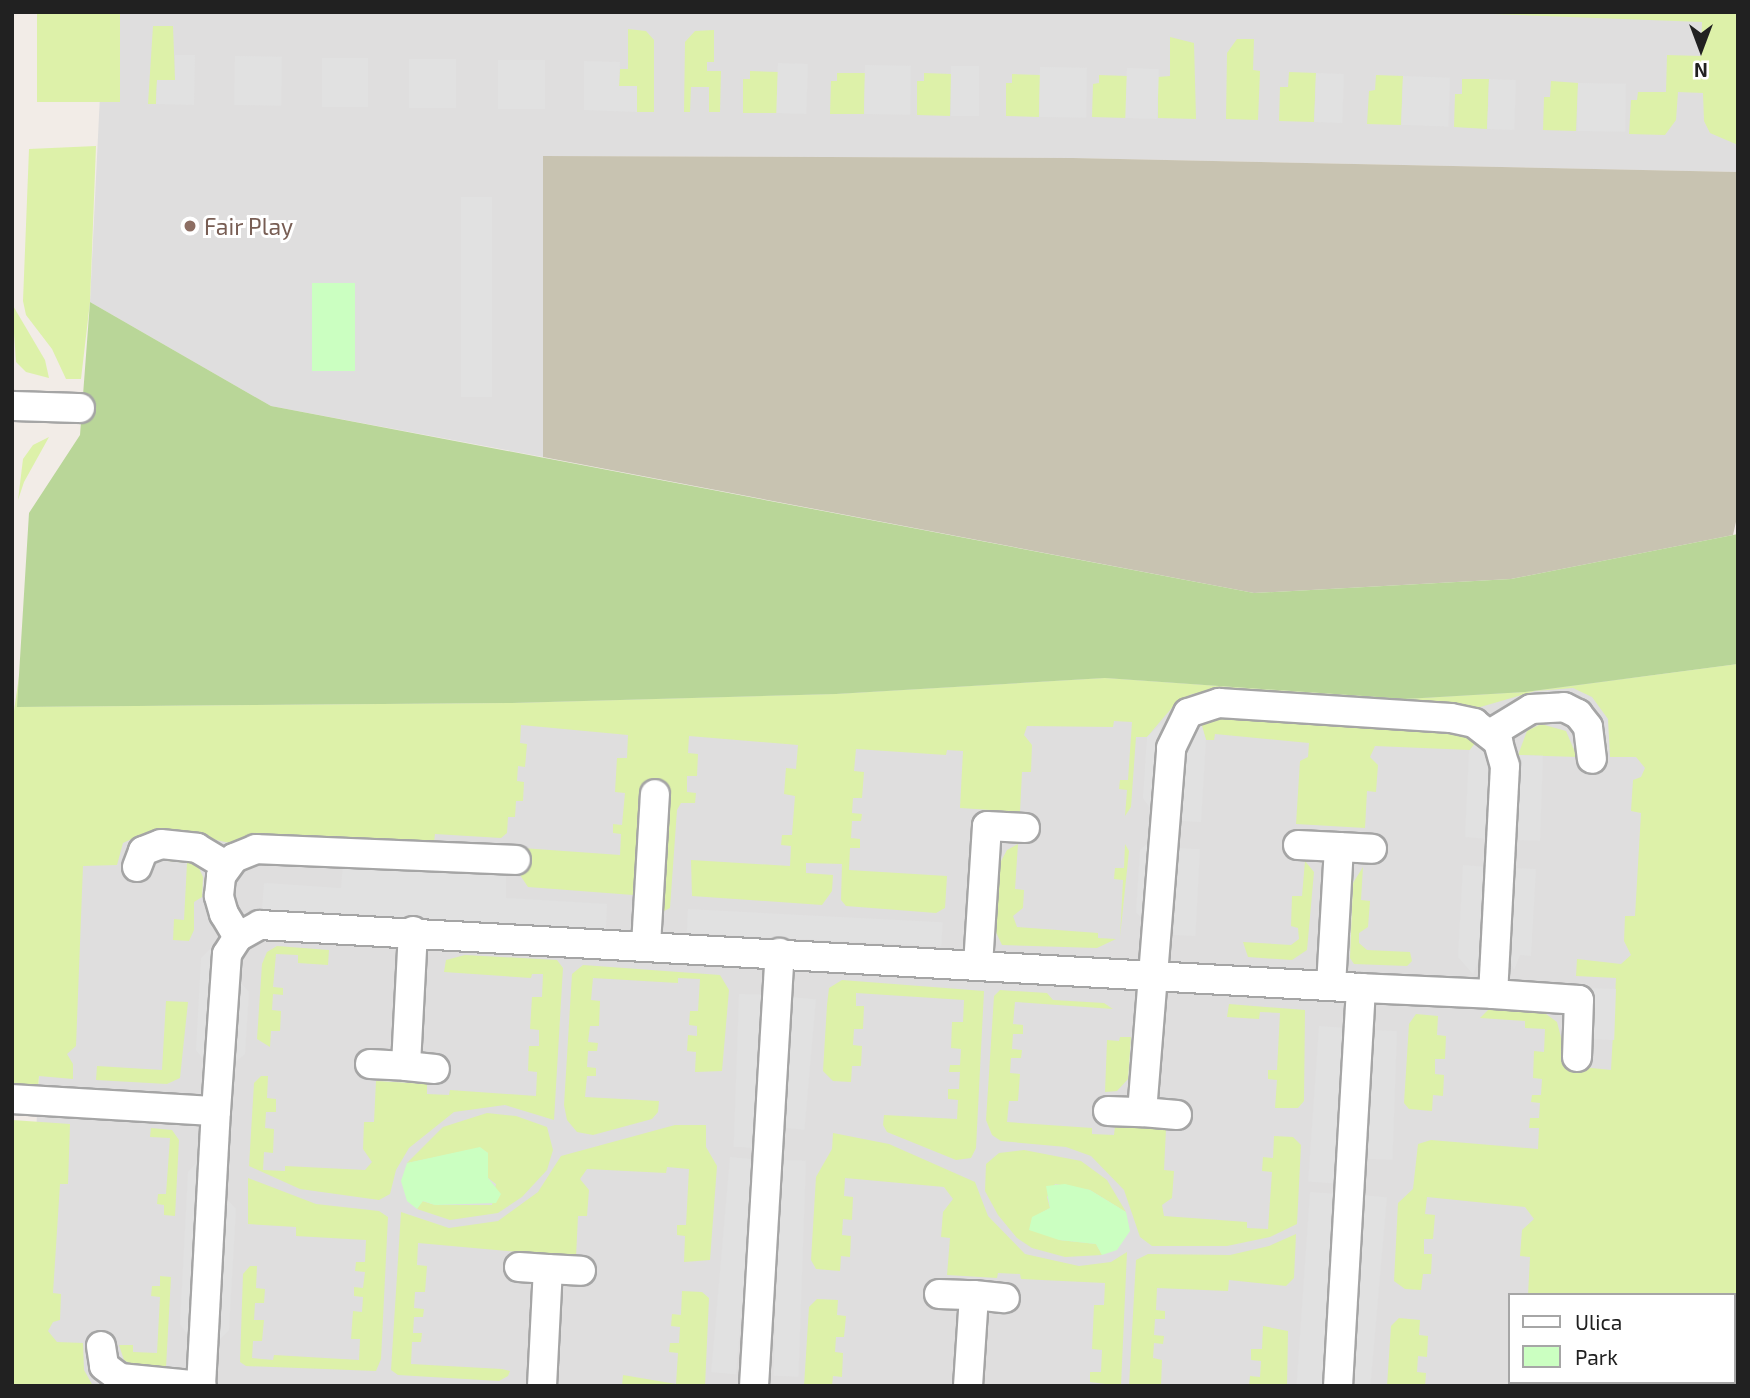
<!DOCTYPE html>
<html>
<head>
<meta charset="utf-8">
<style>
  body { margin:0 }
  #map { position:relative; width:1750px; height:1398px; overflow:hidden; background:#f2ece7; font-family:"Exo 2",sans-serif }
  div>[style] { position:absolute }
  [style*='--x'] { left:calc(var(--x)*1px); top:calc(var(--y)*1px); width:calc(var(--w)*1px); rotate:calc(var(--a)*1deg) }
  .residential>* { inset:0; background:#dfdede }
  .construction>* { inset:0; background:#c8c3b1 }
  .grass>* { inset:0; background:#ddf1a9; transform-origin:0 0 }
  .forest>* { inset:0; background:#b9d698 }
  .park>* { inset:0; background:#cbffc1; transform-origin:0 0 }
  .parking>* { inset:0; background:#e1e1e1; transform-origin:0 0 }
  .roads { filter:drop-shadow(2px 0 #a5a5a5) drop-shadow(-2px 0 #a5a5a5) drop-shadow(0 2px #a5a5a5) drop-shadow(0 -2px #a5a5a5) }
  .street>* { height:28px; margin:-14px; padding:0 14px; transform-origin:14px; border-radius:14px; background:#fff }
  .dots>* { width:19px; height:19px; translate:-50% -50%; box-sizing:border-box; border:4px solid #fff; border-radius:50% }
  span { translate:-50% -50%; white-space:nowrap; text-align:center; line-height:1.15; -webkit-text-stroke:6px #fff; paint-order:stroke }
  .education-label { font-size:23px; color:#785e54 }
  .left { translate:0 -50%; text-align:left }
  .frame { position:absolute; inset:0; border:14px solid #212121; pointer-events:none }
  .legend { position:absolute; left:1508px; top:1293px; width:228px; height:91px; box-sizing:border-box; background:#fff; border:2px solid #a6a6a6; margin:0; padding:9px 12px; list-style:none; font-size:21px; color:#212121 }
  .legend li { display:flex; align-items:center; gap:14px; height:35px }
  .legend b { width:35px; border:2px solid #a6a6a6 }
  .north { position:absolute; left:1666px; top:14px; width:70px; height:70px; -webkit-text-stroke:5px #fff; paint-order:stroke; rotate:180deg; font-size:19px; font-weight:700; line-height:28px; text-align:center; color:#212121 }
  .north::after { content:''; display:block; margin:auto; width:24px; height:32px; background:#212121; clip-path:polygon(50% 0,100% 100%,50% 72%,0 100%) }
</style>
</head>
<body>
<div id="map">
  <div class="residential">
    <div style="clip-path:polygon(104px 12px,1738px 12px,1738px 172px,1073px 158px,543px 156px,543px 457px,271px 406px,90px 302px)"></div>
    <div style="clip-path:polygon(1698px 672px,1565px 1295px,1510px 1295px,1510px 1382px,1543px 1382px,1542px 1386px,26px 1386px,38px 1088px,58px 831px,512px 703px,836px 694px,1105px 678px,1405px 699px)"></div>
  </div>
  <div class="construction">
    <div style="clip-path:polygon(543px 156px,1073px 158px,1738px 172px,1738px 513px,1733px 535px,1511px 579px,1254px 593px,543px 457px)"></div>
  </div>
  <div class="grass">
    <div style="left:37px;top:12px;width:83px;height:90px"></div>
    <div style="clip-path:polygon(1440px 12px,1738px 12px,1738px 145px,1710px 133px,1704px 121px,1703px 93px,1678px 92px,1676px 120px,1665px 135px,1629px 134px,1631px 100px,1637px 100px,1638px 92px,1666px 92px,1667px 55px,1701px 56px,1702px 22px)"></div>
    <div style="clip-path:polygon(153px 26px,173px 26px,175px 80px,157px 80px,156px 104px,148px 104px)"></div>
    <div style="clip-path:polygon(628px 29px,646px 31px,654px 40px,654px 112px,637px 112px,637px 86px,619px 86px,620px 69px,628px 69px)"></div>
    <div style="clip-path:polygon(714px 30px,714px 62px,707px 62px,707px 71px,721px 71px,720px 112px,709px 112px,709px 87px,691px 87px,690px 112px,684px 112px,685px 42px,695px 31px)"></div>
    <div style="clip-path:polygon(1170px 37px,1194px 43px,1196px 119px,1158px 118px,1158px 77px,1170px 76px)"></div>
    <div style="clip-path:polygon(1237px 39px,1254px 39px,1253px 70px,1260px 71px,1258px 120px,1226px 119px,1227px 53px)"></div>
    <div style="clip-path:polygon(750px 71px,778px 72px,777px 113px,743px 113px,743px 79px,750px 79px)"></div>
    <div style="clip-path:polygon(1289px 72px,1316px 73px,1314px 122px,1279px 121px,1280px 87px,1288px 87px)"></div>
    <div style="clip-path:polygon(837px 73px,865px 73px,864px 114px,830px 114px,831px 81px,837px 81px)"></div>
    <div style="clip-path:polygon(924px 73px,951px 74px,950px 116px,917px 115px,917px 81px,924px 81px)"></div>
    <div style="clip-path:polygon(1012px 74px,1040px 75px,1039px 117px,1006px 116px,1006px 83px,1012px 83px)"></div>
    <div style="clip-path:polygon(1099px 75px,1127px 76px,1126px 118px,1092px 117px,1093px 84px,1099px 83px)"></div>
    <div style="clip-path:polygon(1376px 75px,1403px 76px,1401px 125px,1367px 124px,1369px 91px,1375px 90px)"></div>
    <div style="clip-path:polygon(1462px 79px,1489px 79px,1487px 129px,1454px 127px,1455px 94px,1462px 94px)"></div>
    <div style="clip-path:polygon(1551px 81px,1578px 83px,1576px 131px,1543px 130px,1544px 97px,1550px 97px)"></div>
    <div style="clip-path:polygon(96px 146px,90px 302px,81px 379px,66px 379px,52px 349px,26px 315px,23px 301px,29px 149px)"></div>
    <div style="clip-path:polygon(12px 304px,45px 360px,49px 378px,26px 372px,16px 362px)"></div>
    <div style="clip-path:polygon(49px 437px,24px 482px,18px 500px,23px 459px,33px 445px)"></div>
    <div style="clip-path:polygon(1738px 664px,1738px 1386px,1512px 1386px,1734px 1382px,1734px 1295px,1528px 1295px,1530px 1257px,1520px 1256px,1522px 1230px,1534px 1219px,1525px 1207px,1427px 1197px,1425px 1214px,1435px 1215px,1433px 1239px,1424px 1239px,1424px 1254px,1432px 1254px,1431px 1274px,1423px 1274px,1421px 1290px,1405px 1289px,1394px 1281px,1398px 1203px,1413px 1189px,1418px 1144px,1431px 1140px,1538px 1149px,1539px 1128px,1529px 1128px,1530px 1118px,1539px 1118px,1540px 1103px,1531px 1102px,1532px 1095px,1541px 1095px,1542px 1079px,1533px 1078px,1534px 1051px,1544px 1052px,1545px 1029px,1525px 1028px,1525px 1021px,1480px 1018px,1492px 1006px,1539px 1009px,1557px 1022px,1565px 1053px,1582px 1067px,1611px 1070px,1616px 978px,1576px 976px,1577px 959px,1621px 964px,1631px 955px,1624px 941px,1625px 916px,1635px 916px,1641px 813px,1631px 811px,1633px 780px,1641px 777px,1645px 768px,1636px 757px,1610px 757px,1608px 719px,1592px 697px,1573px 688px,1535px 691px,1477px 708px,1213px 692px,1192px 694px,1176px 703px,1147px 737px,1136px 737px,1131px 807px,1125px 816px,1127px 790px,1119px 789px,1120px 780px,1128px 780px,1132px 722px,1114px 721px,1113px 727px,1027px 726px,1024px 735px,1032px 745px,1031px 772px,1022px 772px,1020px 812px,960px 808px,963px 751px,947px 750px,946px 755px,856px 749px,854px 771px,864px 772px,862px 798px,853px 798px,852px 813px,862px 814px,861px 821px,852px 821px,851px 838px,860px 839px,860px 848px,850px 848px,849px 870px,947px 876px,945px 908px,936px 913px,846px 906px,841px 900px,842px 864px,806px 863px,806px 873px,833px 875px,832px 891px,822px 905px,692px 896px,691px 860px,790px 866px,791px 846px,781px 845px,782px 835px,792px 835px,795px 796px,784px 794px,786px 768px,796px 769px,798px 745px,689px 736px,688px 753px,698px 754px,697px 776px,687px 776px,687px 792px,696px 793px,695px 803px,681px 803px,677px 810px,670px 908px,662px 912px,669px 793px,640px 792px,633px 895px,528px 887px,520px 875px,522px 848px,620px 855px,621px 834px,613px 833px,613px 824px,622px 825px,625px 793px,615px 792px,617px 758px,627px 758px,628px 735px,521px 725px,520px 743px,527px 744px,525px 767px,518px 766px,517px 781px,524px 782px,523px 801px,516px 801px,515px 817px,508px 817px,507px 833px,501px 838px,435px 834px,434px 842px,325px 836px,230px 843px,194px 835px,140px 835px,123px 843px,117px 865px,83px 866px,76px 1046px,67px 1054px,73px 1064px,73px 1079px,39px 1076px,38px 1088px,12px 1086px,12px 725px,19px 676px,18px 707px,512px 703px,836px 694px,1105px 678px,1405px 699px,1525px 692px)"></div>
    <div style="clip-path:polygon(1220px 718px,1452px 731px,1477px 741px,1470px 750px,1375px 746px,1370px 757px,1378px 765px,1376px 792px,1367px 791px,1365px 828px,1296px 824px,1300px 761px,1308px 757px,1309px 743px,1215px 734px,1214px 740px,1206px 740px,1201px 723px)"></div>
    <div style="clip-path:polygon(1541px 724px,1566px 731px,1577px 757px,1518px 755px,1527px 731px)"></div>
    <div style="clip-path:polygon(1018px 844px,1015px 889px,1024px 890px,1023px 908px,1013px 916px,1017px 927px,1098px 933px,1098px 938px,1116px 939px,1097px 948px,1002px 945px,995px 930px,999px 865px,1007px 850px)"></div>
    <div style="clip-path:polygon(1125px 844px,1129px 851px,1120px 937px,1123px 880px,1114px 879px,1115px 868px,1124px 868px)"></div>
    <div style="clip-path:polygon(185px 855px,197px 864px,203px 877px,202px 897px,194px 902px,194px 930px,189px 941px,173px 940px,174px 919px,184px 920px,187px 863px,158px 860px)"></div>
    <div style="clip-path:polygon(1305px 861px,1314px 872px,1307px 950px,1292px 960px,1248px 957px,1243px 942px,1291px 945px,1299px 939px,1298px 928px,1291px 926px,1292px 896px,1302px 896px)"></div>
    <div style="clip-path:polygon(1363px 867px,1361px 900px,1370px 901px,1368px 927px,1359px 933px,1359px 943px,1367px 950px,1410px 952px,1412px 961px,1407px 966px,1354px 964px,1350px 958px,1353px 883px)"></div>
    <div style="clip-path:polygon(277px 946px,329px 950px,328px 965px,298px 963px,298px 955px,276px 954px,273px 987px,283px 988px,283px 995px,273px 994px,272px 1010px,281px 1011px,280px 1031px,271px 1031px,270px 1047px,257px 1039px,262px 964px,267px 952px)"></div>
    <div style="clip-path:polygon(465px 955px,557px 960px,563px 968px,554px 1120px,505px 1105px,454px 1112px,409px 1148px,396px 1170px,390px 1194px,379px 1200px,300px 1189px,249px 1166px,254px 1083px,261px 1076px,268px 1076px,267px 1098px,276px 1099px,276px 1112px,266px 1112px,265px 1128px,274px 1129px,273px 1153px,264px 1152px,263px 1170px,285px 1171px,285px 1166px,365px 1170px,372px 1162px,363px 1149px,364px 1122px,374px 1122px,376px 1081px,427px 1084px,427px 1094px,449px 1095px,450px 1090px,536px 1096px,537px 1072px,528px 1071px,529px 1046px,539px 1046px,539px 1030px,530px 1029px,532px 997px,542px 997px,543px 974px,532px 974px,531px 978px,444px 972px,446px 960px)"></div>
    <div style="clip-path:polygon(583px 965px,720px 975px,729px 990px,722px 1071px,695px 1072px,696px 1052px,687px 1051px,688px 1035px,697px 1036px,697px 1026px,689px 1025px,690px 1011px,698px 1011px,700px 979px,678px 978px,678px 983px,593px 978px,591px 1000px,600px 1001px,599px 1026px,590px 1026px,588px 1042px,598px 1043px,597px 1051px,588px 1051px,587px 1067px,596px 1068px,596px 1076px,587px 1076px,585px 1097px,659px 1101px,658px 1112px,652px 1119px,593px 1135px,577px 1132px,567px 1120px,564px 1105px,572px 974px)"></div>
    <div style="clip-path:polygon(842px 980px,984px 991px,976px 1148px,971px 1158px,956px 1160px,887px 1132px,883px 1125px,884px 1115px,957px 1119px,958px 1100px,948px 1099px,948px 1089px,959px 1089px,960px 1072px,949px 1072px,950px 1065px,960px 1065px,961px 1049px,951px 1048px,952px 1022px,963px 1022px,964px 1000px,856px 993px,856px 1006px,864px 1006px,863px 1029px,854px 1029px,853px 1045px,862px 1046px,861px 1066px,852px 1066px,851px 1082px,833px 1081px,823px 1071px,827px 1005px,829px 988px)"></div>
    <div style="clip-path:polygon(1000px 990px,1047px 993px,1053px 1000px,1104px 1003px,1113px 1009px,1015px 1002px,1013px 1024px,1023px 1025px,1023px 1034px,1013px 1034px,1012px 1049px,1022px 1050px,1021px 1058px,1011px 1058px,1010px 1073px,1020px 1074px,1018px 1101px,1009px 1101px,1007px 1122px,1092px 1128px,1092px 1134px,1114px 1135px,1115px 1126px,1166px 1129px,1164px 1170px,1174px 1171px,1172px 1198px,1162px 1205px,1164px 1216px,1247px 1222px,1247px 1228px,1268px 1229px,1272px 1172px,1262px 1171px,1263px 1157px,1273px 1158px,1274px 1136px,1293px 1137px,1301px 1145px,1297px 1224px,1270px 1237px,1227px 1246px,1152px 1246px,1140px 1237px,1124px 1190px,1091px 1156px,1066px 1147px,1001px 1141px,992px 1135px,986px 1120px,994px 996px)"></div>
    <div style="clip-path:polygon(166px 1001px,188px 1002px,180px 1078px,167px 1084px,96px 1080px,97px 1066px,162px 1070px)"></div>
    <div style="clip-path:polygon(1229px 1004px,1305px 1010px,1304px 1101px,1298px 1108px,1275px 1108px,1277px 1080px,1268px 1079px,1268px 1070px,1277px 1070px,1280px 1013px,1260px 1012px,1259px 1019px,1227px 1017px)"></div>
    <div style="clip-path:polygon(1416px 1014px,1438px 1016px,1437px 1035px,1446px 1036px,1445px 1059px,1435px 1059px,1435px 1074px,1444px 1075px,1443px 1096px,1433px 1095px,1432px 1111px,1409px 1109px,1404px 1103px,1409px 1024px)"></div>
    <div style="clip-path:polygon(1120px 1037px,1131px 1037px,1128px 1079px,1117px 1091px,1105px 1092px,1107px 1040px,1119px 1041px)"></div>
    <div style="clip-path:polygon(487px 1113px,516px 1116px,547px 1127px,553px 1150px,547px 1170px,522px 1197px,498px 1213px,450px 1220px,417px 1209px,422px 1201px,435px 1205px,492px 1205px,496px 1184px,488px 1178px,488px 1153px,480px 1148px,407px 1163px,443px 1127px)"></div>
    <div style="clip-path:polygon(12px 1120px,70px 1124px,68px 1184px,60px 1184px,53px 1293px,61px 1294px,60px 1320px,53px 1322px,48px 1331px,57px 1342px,83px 1343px,84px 1370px,93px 1386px,12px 1386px)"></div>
    <div style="clip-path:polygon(675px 1125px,706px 1125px,706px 1147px,717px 1166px,710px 1260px,684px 1262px,685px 1236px,677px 1235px,677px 1225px,686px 1225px,689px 1169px,667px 1167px,666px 1173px,587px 1169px,580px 1179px,589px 1190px,587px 1216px,578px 1216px,576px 1257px,418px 1243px,417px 1265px,427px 1266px,425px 1292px,415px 1292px,414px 1308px,424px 1309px,423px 1317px,414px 1317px,413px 1333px,422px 1333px,421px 1342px,412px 1342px,411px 1364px,502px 1369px,510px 1371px,508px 1376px,499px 1381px,398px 1375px,391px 1370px,401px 1212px,449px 1228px,498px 1221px,538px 1192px,561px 1156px)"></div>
    <div style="clip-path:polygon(151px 1128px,172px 1130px,179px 1140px,175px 1216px,164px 1215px,164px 1205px,157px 1204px,158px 1194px,166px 1194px,170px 1138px,150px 1137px)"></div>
    <div style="clip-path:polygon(833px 1133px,889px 1144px,975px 1182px,988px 1216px,1025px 1254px,1079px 1266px,1111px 1262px,1127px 1252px,1121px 1386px,1090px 1382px,1090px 1372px,1101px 1372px,1102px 1350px,1092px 1349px,1094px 1305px,1104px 1305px,1105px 1283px,1021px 1279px,1020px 1274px,998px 1273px,997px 1278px,947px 1275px,950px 1238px,941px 1237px,943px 1212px,953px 1199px,944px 1187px,845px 1178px,844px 1196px,853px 1197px,852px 1220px,843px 1219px,842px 1235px,851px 1236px,850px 1257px,841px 1256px,840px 1271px,816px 1269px,811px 1260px,816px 1177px,832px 1149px)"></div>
    <div style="clip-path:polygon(1024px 1150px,1081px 1161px,1107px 1180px,1126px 1212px,1090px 1190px,1055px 1184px,1047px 1197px,1050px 1208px,1039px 1214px,1059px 1240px,1096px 1244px,1102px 1255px,1065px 1257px,1032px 1248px,1017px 1238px,998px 1215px,985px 1191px,986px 1164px,999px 1153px)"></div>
    <div style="clip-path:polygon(248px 1178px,316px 1204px,379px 1211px,388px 1217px,381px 1359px,376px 1371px,246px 1366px,240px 1362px,243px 1274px,250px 1266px,257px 1266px,256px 1288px,265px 1289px,264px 1303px,255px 1303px,254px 1320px,264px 1320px,262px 1341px,253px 1341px,252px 1358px,273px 1360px,274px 1355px,359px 1360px,360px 1339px,351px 1339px,353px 1311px,362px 1312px,363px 1297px,354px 1296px,354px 1287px,363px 1288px,365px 1272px,355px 1271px,356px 1262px,365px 1262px,366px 1240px,296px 1236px,296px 1227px,248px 1224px)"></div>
    <div style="clip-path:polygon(1296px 1234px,1294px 1278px,1286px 1286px,1229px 1280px,1228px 1291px,1157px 1288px,1156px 1310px,1165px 1311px,1165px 1319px,1155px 1319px,1154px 1335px,1164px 1336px,1163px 1344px,1154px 1343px,1153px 1358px,1162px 1360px,1161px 1386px,1129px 1386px,1136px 1260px,1148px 1254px,1230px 1255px,1269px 1246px)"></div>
    <div style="clip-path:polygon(160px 1276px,171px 1277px,166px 1367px,132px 1365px,124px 1360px,119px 1345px,133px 1345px,133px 1352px,157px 1353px,160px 1297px,151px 1296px,152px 1286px,160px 1286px)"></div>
    <div style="clip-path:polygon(682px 1291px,702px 1292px,709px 1298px,705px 1386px,622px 1386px,623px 1375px,676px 1384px,678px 1353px,669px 1352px,670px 1343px,679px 1343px,680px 1327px,671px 1326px,672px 1314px,681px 1315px)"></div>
    <div style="clip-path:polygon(817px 1299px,838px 1300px,837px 1315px,846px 1316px,844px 1337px,836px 1337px,835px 1352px,843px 1353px,842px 1377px,833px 1376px,832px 1386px,804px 1386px,809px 1307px)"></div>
    <div style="clip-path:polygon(1399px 1318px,1420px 1320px,1419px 1335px,1428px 1336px,1427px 1357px,1418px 1356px,1417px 1372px,1426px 1373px,1425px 1386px,1387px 1386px,1391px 1326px)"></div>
    <div style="clip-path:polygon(1263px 1326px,1288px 1331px,1287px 1386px,1249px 1386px,1250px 1376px,1260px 1377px,1261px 1361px,1251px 1360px,1251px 1349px,1262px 1349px)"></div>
  </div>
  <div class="forest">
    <div style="clip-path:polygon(90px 302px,271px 406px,1254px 593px,1511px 579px,1738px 534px,1738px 664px,1525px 692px,1405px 699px,1105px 678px,836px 694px,512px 703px,17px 707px,29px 513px,80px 435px)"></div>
  </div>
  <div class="park">
    <div style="left:312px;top:283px;width:43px;height:88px"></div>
    <div style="clip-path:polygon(480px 1147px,488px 1153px,488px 1178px,501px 1194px,496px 1203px,435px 1205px,423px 1201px,417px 1209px,407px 1201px,401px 1181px,407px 1163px)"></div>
    <div style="clip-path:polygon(1065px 1184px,1090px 1190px,1126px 1212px,1130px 1231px,1117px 1250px,1102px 1255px,1096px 1244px,1059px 1240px,1029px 1230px,1032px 1217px,1050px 1208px,1046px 1186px)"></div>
  </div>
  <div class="parking">
    <div style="clip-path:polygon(175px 55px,195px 55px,194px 105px,156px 104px,157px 80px,175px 80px)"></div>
    <div style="left:235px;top:56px;width:47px;height:49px;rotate:1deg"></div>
    <div style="left:322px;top:58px;width:46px;height:49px"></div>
    <div style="left:409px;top:59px;width:47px;height:49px"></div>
    <div style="left:498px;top:60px;width:47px;height:49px"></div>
    <div style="clip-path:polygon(584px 61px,620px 62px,619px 86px,637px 86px,637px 112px,584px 110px)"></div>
    <div style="left:778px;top:63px;width:30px;height:50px;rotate:2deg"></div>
    <div style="left:865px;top:65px;width:46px;height:49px;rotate:1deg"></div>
    <div style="left:951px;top:66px;width:28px;height:50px"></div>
    <div style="left:1040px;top:67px;width:47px;height:50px;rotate:1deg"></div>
    <div style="left:1127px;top:68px;width:32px;height:50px;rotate:2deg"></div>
    <div style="left:1316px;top:73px;width:28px;height:49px;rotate:2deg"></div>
    <div style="left:1403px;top:76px;width:47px;height:49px;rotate:2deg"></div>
    <div style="left:1489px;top:79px;width:27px;height:50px;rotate:2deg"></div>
    <div style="left:1578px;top:83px;width:48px;height:48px;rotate:1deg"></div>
    <div style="left:461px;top:197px;width:31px;height:200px"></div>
    <div style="clip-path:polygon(1162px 723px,1158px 738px,1154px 814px,1143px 798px,1147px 737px)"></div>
    <div style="clip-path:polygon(1201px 723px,1206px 740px,1201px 822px,1180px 821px,1184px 746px)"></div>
    <div style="clip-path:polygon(1477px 741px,1493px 768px,1489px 839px,1465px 837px,1469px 751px)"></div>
    <div style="left:1518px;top:755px;width:25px;height:85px;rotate:2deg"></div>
    <div style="clip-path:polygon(1150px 841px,1145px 922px,1136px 912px,1140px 850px)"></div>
    <div style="left:1178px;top:848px;width:22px;height:87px;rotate:3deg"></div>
    <div style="clip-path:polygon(343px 863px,506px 873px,506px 898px,607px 904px,606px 929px,262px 909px,264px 883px,341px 888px)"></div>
    <div style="clip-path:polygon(1463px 865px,1487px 867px,1482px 953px,1473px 974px,1458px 957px)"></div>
    <div style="clip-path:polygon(1513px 868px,1536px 869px,1531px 956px,1520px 955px,1514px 970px,1508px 955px)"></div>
    <div style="left:688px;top:909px;width:255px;height:24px;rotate:3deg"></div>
    <div style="clip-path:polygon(218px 941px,213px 959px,207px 1064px,196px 1050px,201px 958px)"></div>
    <div style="clip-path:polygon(238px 980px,249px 992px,245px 1054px,233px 1064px)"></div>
    <div style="left:1589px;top:988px;width:27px;height:51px;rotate:2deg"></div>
    <div style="left:739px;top:994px;width:25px;height:153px;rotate:2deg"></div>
    <div style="left:791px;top:997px;width:25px;height:131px;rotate:5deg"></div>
    <div style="left:1319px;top:1026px;width:27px;height:156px;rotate:4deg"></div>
    <div style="left:1371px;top:1030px;width:26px;height:129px;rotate:2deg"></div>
    <div style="left:730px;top:1157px;width:25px;height:216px;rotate:5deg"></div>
    <div style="clip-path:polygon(201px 1158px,190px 1338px,180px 1324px,188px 1172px)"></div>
    <div style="left:781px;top:1160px;width:25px;height:216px;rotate:2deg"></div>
    <div style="left:1310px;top:1192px;width:26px;height:194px;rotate:4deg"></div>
    <div style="left:1362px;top:1195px;width:25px;height:191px;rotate:5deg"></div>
    <div style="clip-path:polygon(225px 1197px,236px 1209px,229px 1330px,216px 1343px)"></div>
  </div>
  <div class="roads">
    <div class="street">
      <div style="--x:12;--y:406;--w:68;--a:1.7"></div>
      <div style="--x:1490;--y:734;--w:48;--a:-31.4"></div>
      <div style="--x:1531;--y:709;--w:33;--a:-3"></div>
      <div style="--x:1564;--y:707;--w:16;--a:27"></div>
      <div style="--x:1578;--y:714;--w:16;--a:52"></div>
      <div style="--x:1588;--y:727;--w:32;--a:83"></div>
      <div style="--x:1298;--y:845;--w:41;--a:2.8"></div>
      <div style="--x:1339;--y:847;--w:139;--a:93.3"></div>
      <div style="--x:1339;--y:847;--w:33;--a:3"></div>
      <div style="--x:137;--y:867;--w:17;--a:-69"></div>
      <div style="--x:143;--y:851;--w:19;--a:-21"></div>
      <div style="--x:161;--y:844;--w:36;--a:6"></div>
      <div style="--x:197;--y:848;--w:33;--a:31"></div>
      <div style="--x:413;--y:931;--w:135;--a:93"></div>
      <div style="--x:406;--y:1066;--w:29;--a:6"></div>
      <div style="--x:238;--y:937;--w:27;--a:-121"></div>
      <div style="--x:224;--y:914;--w:19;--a:-106"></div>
      <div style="--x:219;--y:896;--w:20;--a:-84"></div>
      <div style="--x:221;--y:876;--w:22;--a:-54"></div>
      <div style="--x:234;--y:858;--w:24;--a:-22"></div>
      <div style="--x:256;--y:849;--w:260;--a:2.4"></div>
      <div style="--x:646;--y:945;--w:151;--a:-86.6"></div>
      <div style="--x:978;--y:965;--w:139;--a:-86.3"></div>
      <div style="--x:987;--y:826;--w:38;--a:3"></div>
      <div style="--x:1493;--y:994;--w:86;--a:4"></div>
      <div style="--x:1579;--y:1000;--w:57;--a:92"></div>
      <div style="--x:370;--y:1064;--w:36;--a:3"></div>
      <div style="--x:12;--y:1099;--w:204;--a:3.4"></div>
      <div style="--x:216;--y:1111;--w:157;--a:-86"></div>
      <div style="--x:227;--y:954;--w:20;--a:-57"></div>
      <div style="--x:238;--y:937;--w:25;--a:-29"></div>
      <div style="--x:260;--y:925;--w:1103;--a:3.27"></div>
      <div style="--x:1361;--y:988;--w:399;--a:93.3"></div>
      <div style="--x:1108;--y:1111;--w:34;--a:2"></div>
      <div style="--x:1177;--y:1115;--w:35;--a:-175"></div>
      <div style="--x:1142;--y:1112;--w:365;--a:-85.4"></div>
      <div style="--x:1171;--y:748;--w:39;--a:-64"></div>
      <div style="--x:1188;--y:713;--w:33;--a:-18"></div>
      <div style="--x:1219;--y:703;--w:232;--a:3.7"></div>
      <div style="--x:1451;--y:718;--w:24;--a:12"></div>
      <div style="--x:1474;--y:723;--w:31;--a:38"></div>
      <div style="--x:1498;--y:742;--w:25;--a:74"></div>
      <div style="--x:1505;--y:766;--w:228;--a:93"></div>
      <div style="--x:1493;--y:994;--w:132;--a:-177.4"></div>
      <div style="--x:519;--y:1267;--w:29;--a:4"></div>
      <div style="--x:939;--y:1294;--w:35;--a:2"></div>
      <div style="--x:101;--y:1346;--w:20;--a:81"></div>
      <div style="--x:104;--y:1366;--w:20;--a:37"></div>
      <div style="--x:120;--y:1378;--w:82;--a:5.6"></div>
      <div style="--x:201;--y:1386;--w:275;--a:-86.9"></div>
      <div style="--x:542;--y:1386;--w:117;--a:-87.1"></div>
      <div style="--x:548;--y:1269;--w:33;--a:3"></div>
      <div style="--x:754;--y:1386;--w:434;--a:-86.6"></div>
      <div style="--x:968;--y:1386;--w:91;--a:-86.2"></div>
      <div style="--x:974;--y:1295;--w:31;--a:6"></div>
    </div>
  </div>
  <div class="dots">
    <div style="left:190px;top:226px;background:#8d6e63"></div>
  </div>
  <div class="education-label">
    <span class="left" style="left:204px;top:226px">Fair Play</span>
  </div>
  <div class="frame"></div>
  <ul class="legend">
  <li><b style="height:9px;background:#fff"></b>Ulica</li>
  <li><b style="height:19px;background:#cbffc1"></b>Park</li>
  </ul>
  <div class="north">N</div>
</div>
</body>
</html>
